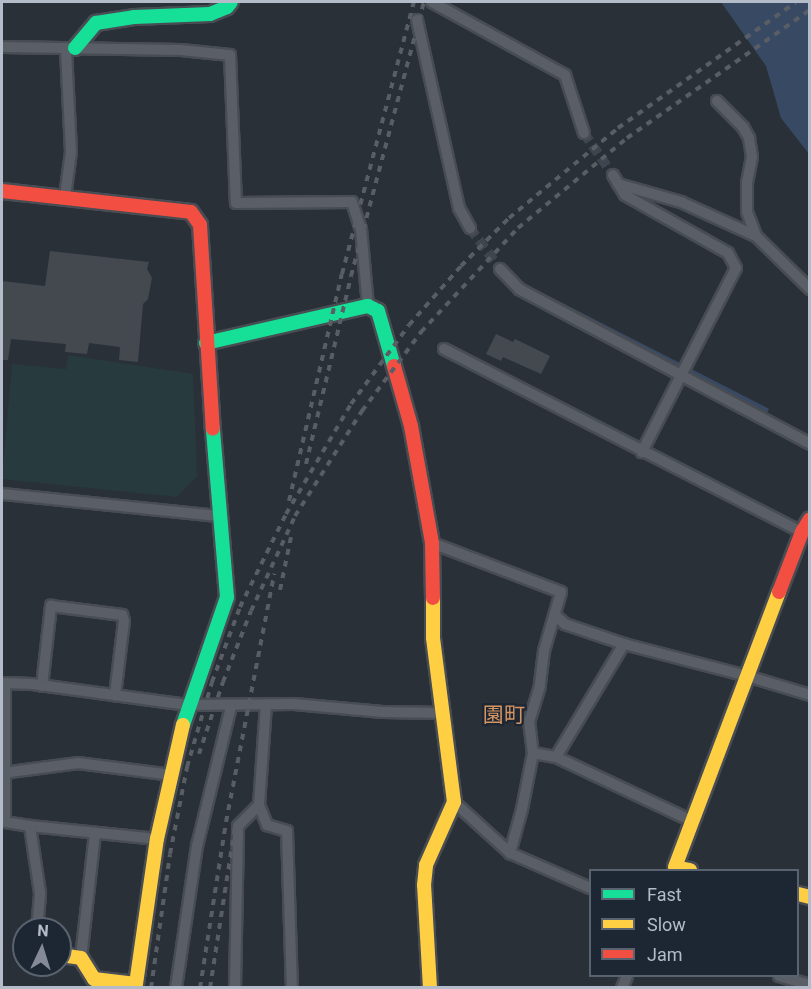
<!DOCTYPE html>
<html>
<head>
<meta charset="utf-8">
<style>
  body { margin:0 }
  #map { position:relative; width:811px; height:989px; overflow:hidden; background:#2a3038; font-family:Roboto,"Noto Sans JP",sans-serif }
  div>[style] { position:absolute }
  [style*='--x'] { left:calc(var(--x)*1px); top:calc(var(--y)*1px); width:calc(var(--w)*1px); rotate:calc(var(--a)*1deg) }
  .green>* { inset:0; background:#273a3e }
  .water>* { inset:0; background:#384963 }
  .stream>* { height:4px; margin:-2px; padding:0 2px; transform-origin:2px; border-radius:2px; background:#384963 }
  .building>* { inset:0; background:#444950 }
  .street-tunnel>* { height:10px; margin-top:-5px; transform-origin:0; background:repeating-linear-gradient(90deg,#3f454e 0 10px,transparent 0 15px) }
  .roads { filter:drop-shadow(2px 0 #484c53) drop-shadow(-2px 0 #484c53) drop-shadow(0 2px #484c53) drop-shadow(0 -2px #484c53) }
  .street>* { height:10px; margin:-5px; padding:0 5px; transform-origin:5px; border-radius:5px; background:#5a5e66 }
  .fast>* { height:14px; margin:-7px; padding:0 7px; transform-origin:7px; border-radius:7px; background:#16e098 }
  .slow>* { height:14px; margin:-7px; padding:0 7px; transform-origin:7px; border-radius:7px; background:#ffcf43 }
  .jam>* { height:14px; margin:-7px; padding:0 7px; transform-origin:7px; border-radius:7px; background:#f24e42 }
  .rail>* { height:4px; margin-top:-2px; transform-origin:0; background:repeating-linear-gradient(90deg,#595d64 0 6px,transparent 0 12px) }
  span { translate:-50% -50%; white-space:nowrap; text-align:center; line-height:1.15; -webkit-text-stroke:4.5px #1d2633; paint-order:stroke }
  .quarter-label { font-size:21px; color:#d59563 }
  .frame { position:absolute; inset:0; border:3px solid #b4bcc9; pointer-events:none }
  .legend { position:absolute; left:589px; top:869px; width:210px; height:108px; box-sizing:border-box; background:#1d2633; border:2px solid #59626f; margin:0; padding:8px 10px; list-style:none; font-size:18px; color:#b4bcc9 }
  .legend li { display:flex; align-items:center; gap:12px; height:30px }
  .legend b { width:30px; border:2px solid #59626f }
  .north { position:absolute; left:12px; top:917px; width:60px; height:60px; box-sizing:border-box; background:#1d2633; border:2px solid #59626f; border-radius:50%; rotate:4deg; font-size:16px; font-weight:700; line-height:24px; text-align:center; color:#b4bcc9 }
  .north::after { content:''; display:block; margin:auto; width:21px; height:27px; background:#848b96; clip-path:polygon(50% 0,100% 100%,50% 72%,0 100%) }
</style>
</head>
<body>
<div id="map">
  <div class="green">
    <div style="clip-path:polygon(68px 355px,193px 374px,197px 476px,177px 497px,2px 479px,12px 364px,66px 369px)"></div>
  </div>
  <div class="water">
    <div style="clip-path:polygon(721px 2px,809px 2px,809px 154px,781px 118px,766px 66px)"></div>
  </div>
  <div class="stream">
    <div style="--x:506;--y:267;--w:23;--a:49"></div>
    <div style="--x:521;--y:284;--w:178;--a:27.1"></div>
    <div style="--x:691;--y:371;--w:85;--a:27.2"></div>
  </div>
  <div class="building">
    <div style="clip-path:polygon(50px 251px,149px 262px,147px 269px,152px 278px,148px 299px,143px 304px,138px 362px,119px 360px,120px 347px,89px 343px,87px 354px,65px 352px,66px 344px,11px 339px,8px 360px,2px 360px,2px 281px,45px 286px)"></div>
    <div style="clip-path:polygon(496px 334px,513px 342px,515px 339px,550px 356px,541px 374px,503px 357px,501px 361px,486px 354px)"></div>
  </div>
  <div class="street-tunnel">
    <div style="--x:584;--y:133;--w:51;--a:55.4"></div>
    <div style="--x:470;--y:228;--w:51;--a:53.8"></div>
  </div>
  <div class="roads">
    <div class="street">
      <div style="--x:432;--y:2;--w:152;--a:28.8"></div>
      <div style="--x:565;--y:75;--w:61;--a:71.9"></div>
      <div style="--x:417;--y:20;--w:193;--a:77.4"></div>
      <div style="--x:459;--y:208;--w:23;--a:61"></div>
      <div style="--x:2;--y:47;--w:179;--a:1"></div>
      <div style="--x:181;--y:50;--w:49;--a:5.8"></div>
      <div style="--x:230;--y:55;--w:148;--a:87.7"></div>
      <div style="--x:236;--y:203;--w:116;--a:-0.5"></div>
      <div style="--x:352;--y:202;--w:28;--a:72"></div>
      <div style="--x:361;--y:229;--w:77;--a:84.8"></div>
      <div style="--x:717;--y:101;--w:37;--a:45"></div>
      <div style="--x:743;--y:127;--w:13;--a:61"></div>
      <div style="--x:749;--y:138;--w:19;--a:81"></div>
      <div style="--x:752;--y:157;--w:26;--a:101"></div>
      <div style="--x:747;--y:183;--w:29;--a:90"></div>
      <div style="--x:747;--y:212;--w:26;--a:69"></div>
      <div style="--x:756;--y:236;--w:76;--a:44.5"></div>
      <div style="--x:613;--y:175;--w:23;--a:59"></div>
      <div style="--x:625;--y:195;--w:118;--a:29.4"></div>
      <div style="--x:728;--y:253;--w:17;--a:62"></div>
      <div style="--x:736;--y:268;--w:207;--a:117.1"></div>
      <div style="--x:618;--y:184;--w:66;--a:15.9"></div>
      <div style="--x:681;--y:202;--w:82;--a:24.4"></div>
      <div style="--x:65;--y:197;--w:45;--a:-82.4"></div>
      <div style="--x:71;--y:152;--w:104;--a:-92.8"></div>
      <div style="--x:500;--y:269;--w:28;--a:46"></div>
      <div style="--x:519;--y:289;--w:330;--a:28"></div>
      <div style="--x:444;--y:349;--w:402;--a:27.1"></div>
      <div style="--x:2;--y:494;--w:217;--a:5.8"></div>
      <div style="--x:432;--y:543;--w:138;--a:20.8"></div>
      <div style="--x:561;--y:592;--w:61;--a:106.1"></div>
      <div style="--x:544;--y:651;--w:35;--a:97"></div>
      <div style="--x:540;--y:686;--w:37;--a:107"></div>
      <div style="--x:529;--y:721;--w:32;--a:83"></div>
      <div style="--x:533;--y:753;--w:57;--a:101.1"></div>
      <div style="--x:522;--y:809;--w:46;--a:105.3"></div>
      <div style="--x:555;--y:615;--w:13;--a:42"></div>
      <div style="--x:565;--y:624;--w:62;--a:18.7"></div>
      <div style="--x:42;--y:686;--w:81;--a:-83.6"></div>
      <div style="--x:51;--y:606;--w:72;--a:7.2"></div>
      <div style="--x:122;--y:615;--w:6;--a:72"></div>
      <div style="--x:124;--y:621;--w:75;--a:96.9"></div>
      <div style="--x:533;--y:753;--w:23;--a:10"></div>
      <div style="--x:556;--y:757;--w:150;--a:25.2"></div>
      <div style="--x:556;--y:757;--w:132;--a:-59"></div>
      <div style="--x:624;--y:644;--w:127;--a:14.6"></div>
      <div style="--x:747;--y:676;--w:66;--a:16.8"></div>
      <div style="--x:2;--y:777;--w:9;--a:-32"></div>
      <div style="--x:10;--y:772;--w:69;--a:-7.5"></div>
      <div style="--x:78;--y:763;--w:95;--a:7.3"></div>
      <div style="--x:454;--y:802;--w:76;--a:42.3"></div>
      <div style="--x:510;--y:853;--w:87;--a:23.6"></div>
      <div style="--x:259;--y:805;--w:22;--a:68"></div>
      <div style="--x:267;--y:825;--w:21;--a:17"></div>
      <div style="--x:287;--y:831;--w:157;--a:88.2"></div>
      <div style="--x:30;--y:826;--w:128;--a:5.8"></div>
      <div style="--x:37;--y:929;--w:36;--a:-85"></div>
      <div style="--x:40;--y:893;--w:68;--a:-98.5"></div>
      <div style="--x:30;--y:826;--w:25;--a:-171"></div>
      <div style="--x:5;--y:822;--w:139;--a:-90"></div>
      <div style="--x:5;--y:683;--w:27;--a:2"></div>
      <div style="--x:32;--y:684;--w:157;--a:7.7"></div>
      <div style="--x:188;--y:705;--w:106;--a:-0.5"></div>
      <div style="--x:294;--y:704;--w:89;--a:5.1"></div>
      <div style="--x:383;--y:712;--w:59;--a:1"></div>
      <div style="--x:81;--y:958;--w:126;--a:-83.6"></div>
      <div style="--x:779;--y:976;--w:32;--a:16"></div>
      <div style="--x:176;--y:988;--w:144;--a:-81.6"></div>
      <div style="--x:197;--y:846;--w:143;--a:-76.3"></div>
      <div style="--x:235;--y:988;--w:162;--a:-88.9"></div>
      <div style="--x:238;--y:826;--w:30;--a:-45"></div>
      <div style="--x:259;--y:805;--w:101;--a:-86"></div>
      <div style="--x:622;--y:988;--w:13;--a:-67"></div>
    </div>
    <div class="fast">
      <div style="--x:75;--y:48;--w:33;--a:-50"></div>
      <div style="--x:96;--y:23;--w:38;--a:-9"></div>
      <div style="--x:134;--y:17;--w:76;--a:-2.3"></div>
      <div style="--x:210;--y:14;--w:18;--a:-22"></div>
      <div style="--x:227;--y:7;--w:6;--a:-51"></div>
      <div style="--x:206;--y:343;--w:166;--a:-12.9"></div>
      <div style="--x:368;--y:306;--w:11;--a:27"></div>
      <div style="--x:378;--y:311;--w:57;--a:73.8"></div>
      <div style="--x:183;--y:725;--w:135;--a:-71"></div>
      <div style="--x:227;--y:597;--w:169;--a:-94.8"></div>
    </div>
    <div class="slow">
      <div style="--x:690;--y:870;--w:15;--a:-169"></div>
      <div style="--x:675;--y:867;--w:294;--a:-69.3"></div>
      <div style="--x:798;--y:894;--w:12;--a:14"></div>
      <div style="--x:60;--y:955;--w:21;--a:8"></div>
      <div style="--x:81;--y:958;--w:25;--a:58"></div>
      <div style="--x:94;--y:979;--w:42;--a:6.8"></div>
      <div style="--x:136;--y:984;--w:147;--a:-81.8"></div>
      <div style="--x:157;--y:839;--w:117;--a:-77.2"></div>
      <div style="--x:430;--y:988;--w:103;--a:-93.3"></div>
      <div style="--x:424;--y:885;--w:20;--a:-84"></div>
      <div style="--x:426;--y:865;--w:69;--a:-66"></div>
      <div style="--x:454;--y:802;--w:166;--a:-97.3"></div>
      <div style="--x:433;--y:637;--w:39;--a:-90"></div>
    </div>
    <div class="jam">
      <div style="--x:2;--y:191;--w:190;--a:6.3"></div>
      <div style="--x:191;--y:212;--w:16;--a:55"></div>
      <div style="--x:200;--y:225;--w:204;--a:86.4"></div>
      <div style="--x:394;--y:366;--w:62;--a:74.2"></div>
      <div style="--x:411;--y:426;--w:119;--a:79.8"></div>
      <div style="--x:432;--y:543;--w:55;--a:89"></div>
      <div style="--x:779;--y:592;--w:64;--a:-69"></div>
      <div style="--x:802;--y:532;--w:15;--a:-58"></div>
    </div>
  </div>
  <div class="rail">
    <div style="--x:306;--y:464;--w:193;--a:-76.5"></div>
    <div style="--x:351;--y:276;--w:284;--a:-75.1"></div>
    <div style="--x:289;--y:501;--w:233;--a:-76.9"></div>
    <div style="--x:342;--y:274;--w:281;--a:-75.2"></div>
    <div style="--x:280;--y:590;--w:54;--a:-78.3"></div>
    <div style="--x:199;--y:754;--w:76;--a:-71.6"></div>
    <div style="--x:223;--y:682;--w:76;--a:-68.5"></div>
    <div style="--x:251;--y:611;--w:105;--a:-65.1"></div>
    <div style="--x:295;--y:516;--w:125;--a:-57.5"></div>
    <div style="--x:362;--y:411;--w:99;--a:-53.2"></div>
    <div style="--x:421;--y:332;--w:142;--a:-47"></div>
    <div style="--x:518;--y:228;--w:141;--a:-39.5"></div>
    <div style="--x:627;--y:138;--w:223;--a:-35"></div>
    <div style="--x:151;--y:988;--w:135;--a:-81.9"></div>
    <div style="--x:170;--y:854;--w:89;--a:-78.9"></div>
    <div style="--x:187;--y:767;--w:89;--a:-73.6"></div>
    <div style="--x:212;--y:682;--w:80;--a:-69.5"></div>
    <div style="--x:240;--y:607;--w:104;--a:-63.7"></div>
    <div style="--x:286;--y:514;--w:128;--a:-59.4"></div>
    <div style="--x:351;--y:404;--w:98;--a:-53.7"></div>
    <div style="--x:409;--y:325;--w:79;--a:-48.6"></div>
    <div style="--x:461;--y:266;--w:68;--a:-45"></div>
    <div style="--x:509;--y:218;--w:141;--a:-39.5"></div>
    <div style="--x:618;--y:128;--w:218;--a:-35.3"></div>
    <div style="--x:200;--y:988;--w:168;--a:-81.1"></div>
    <div style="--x:226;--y:822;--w:253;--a:-79"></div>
    <div style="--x:210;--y:988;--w:164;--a:-81.2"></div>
  </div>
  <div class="quarter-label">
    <span style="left:504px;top:715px">園町</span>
  </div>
  <div class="frame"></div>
  <ul class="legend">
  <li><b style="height:8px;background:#16e098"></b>Fast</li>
  <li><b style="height:8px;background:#ffcf43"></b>Slow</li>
  <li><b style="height:8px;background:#f24e42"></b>Jam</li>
  </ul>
  <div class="north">N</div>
</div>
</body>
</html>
